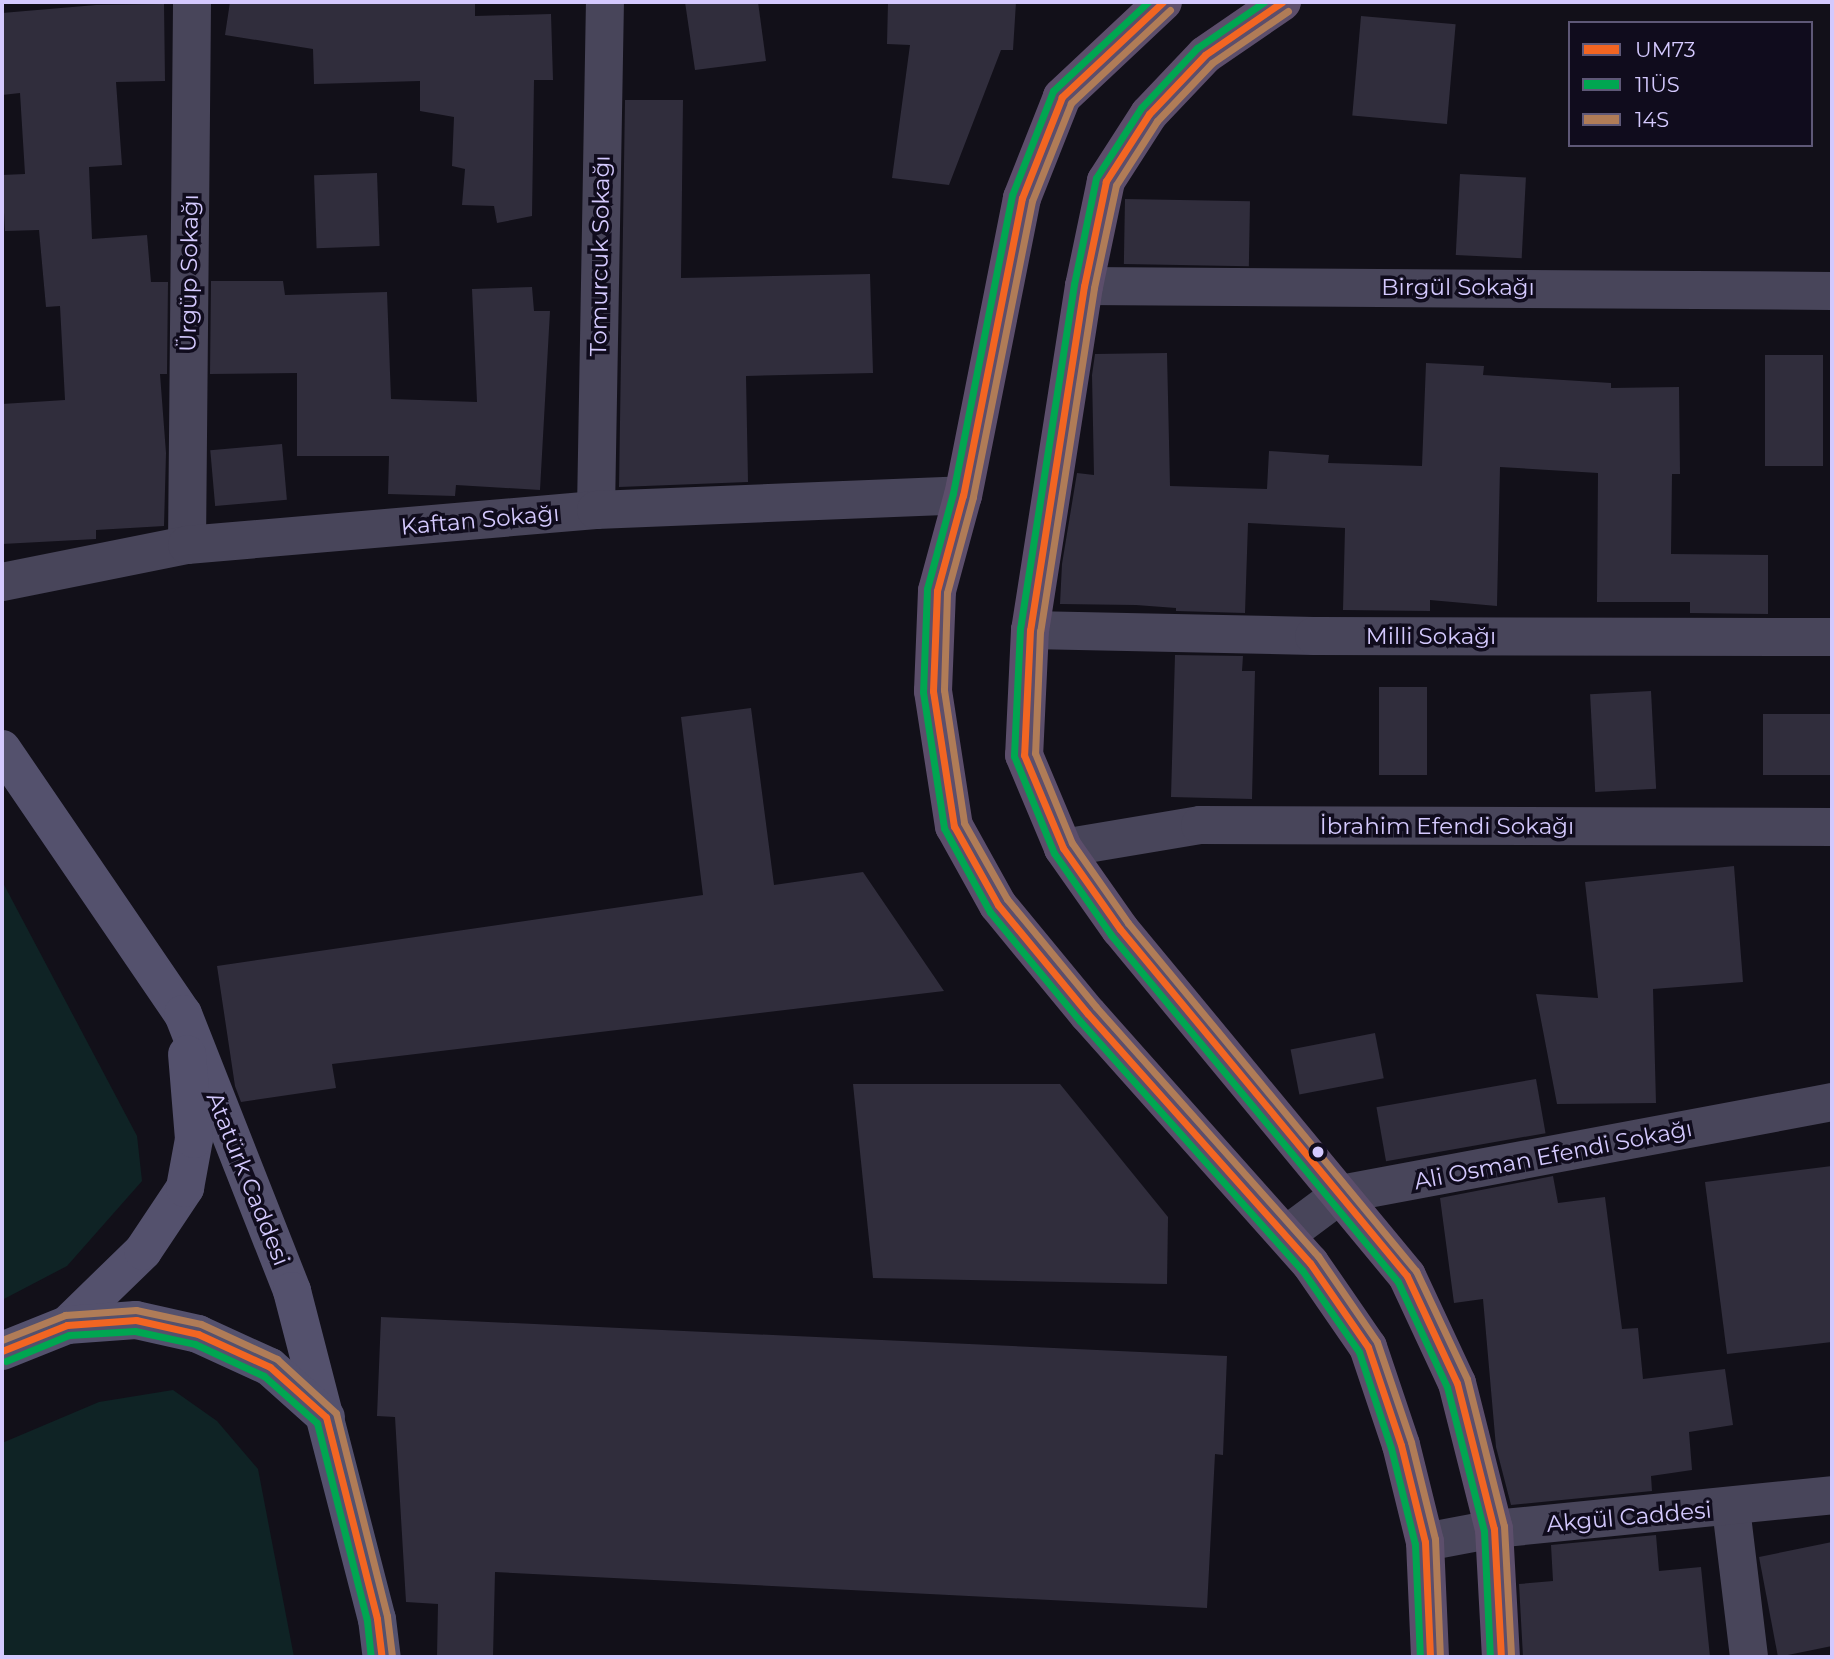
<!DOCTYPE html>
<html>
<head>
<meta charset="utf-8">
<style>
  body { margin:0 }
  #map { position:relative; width:1834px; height:1659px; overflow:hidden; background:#121019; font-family:Montserrat,sans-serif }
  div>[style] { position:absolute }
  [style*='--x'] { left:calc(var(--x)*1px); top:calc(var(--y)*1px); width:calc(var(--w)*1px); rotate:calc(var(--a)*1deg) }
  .green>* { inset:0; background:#0f2325 }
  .building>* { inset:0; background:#302d3c; transform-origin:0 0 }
  .street>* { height:38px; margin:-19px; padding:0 19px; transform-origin:19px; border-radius:19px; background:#48455a }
  .secondary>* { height:38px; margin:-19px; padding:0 19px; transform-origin:19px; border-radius:19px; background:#54516d }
  .primary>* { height:38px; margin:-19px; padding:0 19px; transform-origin:19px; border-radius:19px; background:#5c4e6b }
  .bus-1>* { height:7px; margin:-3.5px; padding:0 3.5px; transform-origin:3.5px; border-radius:3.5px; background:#f26522 }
  .bus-2>* { height:7px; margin:-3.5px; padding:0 3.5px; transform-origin:3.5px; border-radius:3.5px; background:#00a651 }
  .bus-3>* { height:7px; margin:-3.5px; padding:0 3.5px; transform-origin:3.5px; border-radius:3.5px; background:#b07c57 }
  .dots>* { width:19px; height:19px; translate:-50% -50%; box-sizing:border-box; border:4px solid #100c1d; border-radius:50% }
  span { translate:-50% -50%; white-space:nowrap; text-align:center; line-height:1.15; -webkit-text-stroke:7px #100c1d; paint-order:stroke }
  .street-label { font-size:23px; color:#d4c9fe }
  .frame { position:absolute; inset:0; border:4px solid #d4c9fe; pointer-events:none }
  .legend { position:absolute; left:1568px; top:21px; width:245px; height:126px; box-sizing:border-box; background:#100c1d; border:2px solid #5e5877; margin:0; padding:9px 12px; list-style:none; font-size:21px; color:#d4c9fe }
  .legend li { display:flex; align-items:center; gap:14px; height:35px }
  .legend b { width:35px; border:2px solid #5e5877 }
</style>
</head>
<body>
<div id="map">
  <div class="green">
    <div style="clip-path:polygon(2px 881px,137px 1136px,142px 1181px,67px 1266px,2px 1300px)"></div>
    <div style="clip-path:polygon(173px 1390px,217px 1421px,258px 1469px,294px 1657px,2px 1657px,2px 1443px,99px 1402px)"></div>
  </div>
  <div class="building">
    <div style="clip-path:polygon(230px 2px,475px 2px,475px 16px,551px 14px,553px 80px,534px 80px,532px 216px,497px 223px,494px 206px,462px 205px,465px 169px,452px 166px,454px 117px,420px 111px,420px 81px,314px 84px,313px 49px,225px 35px)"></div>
    <div style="clip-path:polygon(685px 2px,758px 2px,766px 61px,695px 70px)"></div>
    <div style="clip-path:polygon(888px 2px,1016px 2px,1013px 50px,1001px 50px,949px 185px,892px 178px,910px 45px,887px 44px)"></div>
    <div style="clip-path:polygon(164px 4px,165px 81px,116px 82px,122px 165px,89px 167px,92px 239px,147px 235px,151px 282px,168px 282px,167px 374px,160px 374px,166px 453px,164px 526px,96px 530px,96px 539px,2px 544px,2px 404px,65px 400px,60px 306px,46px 307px,39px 230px,5px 231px,2px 175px,25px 174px,20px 93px,2px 95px,2px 13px,96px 5px)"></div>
    <div style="left:1361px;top:16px;width:95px;height:100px;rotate:5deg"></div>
    <div style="clip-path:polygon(625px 100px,683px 100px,681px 278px,870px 274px,873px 373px,746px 376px,748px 482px,619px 487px)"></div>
    <div style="left:377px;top:173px;width:73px;height:63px;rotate:88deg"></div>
    <div style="left:1460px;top:174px;width:66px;height:81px;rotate:3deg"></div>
    <div style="left:1125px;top:199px;width:125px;height:65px;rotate:1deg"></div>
    <div style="clip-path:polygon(211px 281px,283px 281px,285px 295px,387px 292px,391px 399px,477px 402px,472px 289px,532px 287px,534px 311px,550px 311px,540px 490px,456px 485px,455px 496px,388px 494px,389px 456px,297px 456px,297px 373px,210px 374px)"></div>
    <div style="clip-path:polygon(1167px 353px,1170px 486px,1267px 489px,1269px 451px,1329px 455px,1328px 463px,1422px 466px,1426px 363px,1484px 366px,1483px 375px,1611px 383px,1611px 388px,1679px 387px,1680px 474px,1672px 474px,1671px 554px,1768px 555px,1768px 614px,1690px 613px,1690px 602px,1597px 602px,1598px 473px,1500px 467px,1497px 606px,1430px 600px,1430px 611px,1343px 610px,1345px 528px,1248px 523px,1245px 613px,1176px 611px,1176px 608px,1136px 605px,1060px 604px,1062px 564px,1077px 473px,1094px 475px,1092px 375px,1095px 354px)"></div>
    <div style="left:1765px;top:355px;width:58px;height:111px"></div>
    <div style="left:282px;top:444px;width:56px;height:72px;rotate:85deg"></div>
    <div style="clip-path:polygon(1175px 655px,1243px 656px,1242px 671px,1255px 671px,1252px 799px,1171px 797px)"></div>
    <div style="left:1379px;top:687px;width:48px;height:88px"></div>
    <div style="left:1651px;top:691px;width:98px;height:61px;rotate:87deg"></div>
    <div style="clip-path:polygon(751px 708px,774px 885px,863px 872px,944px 991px,332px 1064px,336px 1088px,241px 1102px,235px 1086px,217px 966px,703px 895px,681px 717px)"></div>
    <div style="left:1832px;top:714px;width:61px;height:69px;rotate:90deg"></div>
    <div style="clip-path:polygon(1734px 866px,1743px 982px,1653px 989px,1656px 1103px,1557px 1104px,1536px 994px,1598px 998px,1585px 882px)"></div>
    <div style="left:1375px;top:1033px;width:46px;height:86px;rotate:79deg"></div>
    <div style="left:1536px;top:1079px;width:55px;height:162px;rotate:80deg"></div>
    <div style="clip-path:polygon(853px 1084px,1060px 1084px,1168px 1217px,1167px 1284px,873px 1278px)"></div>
    <div style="clip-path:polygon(1832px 1166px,1832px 1342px,1727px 1354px,1705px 1182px)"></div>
    <div style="clip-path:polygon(1553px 1176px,1558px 1203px,1605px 1197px,1622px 1329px,1638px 1328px,1643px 1379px,1725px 1369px,1733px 1425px,1689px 1432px,1692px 1470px,1651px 1476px,1652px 1491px,1511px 1505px,1496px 1447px,1483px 1299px,1454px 1303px,1440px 1198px)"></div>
    <div style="clip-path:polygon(381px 1317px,1227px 1356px,1223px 1455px,1215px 1454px,1207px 1608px,495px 1572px,493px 1657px,437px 1657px,438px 1604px,406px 1602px,395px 1417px,377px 1416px)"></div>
    <div style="clip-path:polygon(1656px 1535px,1659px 1571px,1701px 1567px,1710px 1657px,1523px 1657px,1519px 1584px,1553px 1581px,1551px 1545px)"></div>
    <div style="clip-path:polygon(1832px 1542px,1832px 1646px,1778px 1657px,1759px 1557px)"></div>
  </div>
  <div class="street">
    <div style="--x:1084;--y:286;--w:748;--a:0.38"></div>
    <div style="--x:596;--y:510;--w:508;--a:-88.99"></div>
    <div style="--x:187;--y:545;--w:543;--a:-89.47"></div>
    <div style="--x:2;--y:582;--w:189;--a:-11.3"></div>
    <div style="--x:187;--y:545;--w:410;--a:-4.9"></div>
    <div style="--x:596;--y:510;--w:367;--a:-2.3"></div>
    <div style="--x:1030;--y:630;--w:284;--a:1.2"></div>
    <div style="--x:1314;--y:636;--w:518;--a:0.11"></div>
    <div style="--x:1063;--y:848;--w:139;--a:-9.5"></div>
    <div style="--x:1200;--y:825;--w:632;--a:0.18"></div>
    <div style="--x:1286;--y:1235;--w:69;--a:-36.7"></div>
    <div style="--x:1341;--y:1194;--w:500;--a:-10.6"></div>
    <div style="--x:1731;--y:1508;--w:150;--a:83.1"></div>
    <div style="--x:1425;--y:1542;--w:70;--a:-10.7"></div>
    <div style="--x:1494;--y:1529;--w:340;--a:-5.7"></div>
  </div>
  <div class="secondary">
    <div style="--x:2;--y:749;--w:321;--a:55.7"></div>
    <div style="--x:183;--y:1014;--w:298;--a:68.5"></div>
    <div style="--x:292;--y:1291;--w:339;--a:75.5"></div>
    <div style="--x:377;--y:1619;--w:38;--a:83"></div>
    <div style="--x:67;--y:1325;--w:106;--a:-44.2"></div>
    <div style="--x:143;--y:1251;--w:76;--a:-56.3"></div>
    <div style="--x:185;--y:1188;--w:50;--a:-79.6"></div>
    <div style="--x:194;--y:1139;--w:85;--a:-94.7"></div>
    <div style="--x:2;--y:1351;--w:70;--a:-21.8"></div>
    <div style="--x:67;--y:1325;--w:69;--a:-4.1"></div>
    <div style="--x:136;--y:1320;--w:64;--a:12.7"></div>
    <div style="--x:198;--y:1334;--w:79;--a:24.6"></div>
    <div style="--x:270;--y:1367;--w:75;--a:41.8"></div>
  </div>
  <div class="primary">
    <div style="--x:1163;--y:2;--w:139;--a:136.8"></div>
    <div style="--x:1062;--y:97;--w:109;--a:111.6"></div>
    <div style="--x:1022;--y:198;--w:303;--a:101.2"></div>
    <div style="--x:963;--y:495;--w:99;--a:105.2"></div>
    <div style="--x:937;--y:591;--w:100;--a:92.3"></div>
    <div style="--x:933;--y:691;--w:137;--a:81.2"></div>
    <div style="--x:954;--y:826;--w:90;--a:60.9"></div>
    <div style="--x:998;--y:905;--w:141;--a:50.5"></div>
    <div style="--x:1088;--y:1014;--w:334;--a:48.3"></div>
    <div style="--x:1310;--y:1263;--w:102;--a:55.4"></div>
    <div style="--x:1368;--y:1347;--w:103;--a:71.4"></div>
    <div style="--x:1401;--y:1445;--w:100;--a:76.1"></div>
    <div style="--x:1425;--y:1542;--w:115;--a:87.5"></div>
    <div style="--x:1282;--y:2;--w:93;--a:145.5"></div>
    <div style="--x:1205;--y:55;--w:81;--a:133.5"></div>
    <div style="--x:1149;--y:114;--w:80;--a:122.7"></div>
    <div style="--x:1106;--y:181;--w:107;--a:101.8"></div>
    <div style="--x:1084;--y:286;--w:348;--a:98.9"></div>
    <div style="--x:1030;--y:630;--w:125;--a:92.7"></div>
    <div style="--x:1024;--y:755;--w:101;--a:67.2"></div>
    <div style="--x:1063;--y:848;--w:99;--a:54.9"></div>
    <div style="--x:1120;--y:929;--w:450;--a:50.4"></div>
    <div style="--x:1407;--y:1276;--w:118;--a:65"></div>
    <div style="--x:1457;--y:1383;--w:151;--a:75.8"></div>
    <div style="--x:1494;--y:1529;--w:128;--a:86.9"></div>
  </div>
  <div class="bus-1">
    <div style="--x:1163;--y:2;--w:139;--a:136.8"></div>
    <div style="--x:1062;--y:97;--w:109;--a:111.6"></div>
    <div style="--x:1022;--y:198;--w:303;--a:101.2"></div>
    <div style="--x:963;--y:495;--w:99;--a:105.2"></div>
    <div style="--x:937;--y:591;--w:100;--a:92.3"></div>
    <div style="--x:933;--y:691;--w:137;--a:81.2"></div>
    <div style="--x:954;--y:826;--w:90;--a:60.9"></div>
    <div style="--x:998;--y:905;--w:141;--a:50.5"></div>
    <div style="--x:1088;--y:1014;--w:334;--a:48.3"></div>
    <div style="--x:1310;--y:1263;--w:102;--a:55.4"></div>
    <div style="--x:1368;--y:1347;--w:103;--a:71.4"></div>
    <div style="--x:1401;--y:1445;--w:100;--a:76.1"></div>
    <div style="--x:1425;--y:1542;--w:115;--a:87.5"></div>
    <div style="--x:1282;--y:2;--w:93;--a:145.5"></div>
    <div style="--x:1205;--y:55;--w:81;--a:133.5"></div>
    <div style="--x:1149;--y:114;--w:80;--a:122.7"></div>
    <div style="--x:1106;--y:181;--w:107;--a:101.8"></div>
    <div style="--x:1084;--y:286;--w:348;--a:98.9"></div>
    <div style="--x:1030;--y:630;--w:125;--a:92.7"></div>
    <div style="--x:1024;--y:755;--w:101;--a:67.2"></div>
    <div style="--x:1063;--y:848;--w:99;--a:54.9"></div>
    <div style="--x:1120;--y:929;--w:450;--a:50.4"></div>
    <div style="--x:1407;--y:1276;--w:118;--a:65"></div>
    <div style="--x:1457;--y:1383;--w:151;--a:75.8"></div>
    <div style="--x:1494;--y:1529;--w:128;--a:86.9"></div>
    <div style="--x:2;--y:1351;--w:70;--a:-21.8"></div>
    <div style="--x:67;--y:1325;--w:69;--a:-4.1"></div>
    <div style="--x:136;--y:1320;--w:64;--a:12.7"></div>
    <div style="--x:198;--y:1334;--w:79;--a:24.6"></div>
    <div style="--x:270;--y:1367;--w:75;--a:41.8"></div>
    <div style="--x:326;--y:1417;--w:208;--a:75.8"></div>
    <div style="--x:377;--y:1619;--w:38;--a:83"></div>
  </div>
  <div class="bus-2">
    <div style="--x:1148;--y:2;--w:130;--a:136.9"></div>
    <div style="--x:1053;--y:91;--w:112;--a:111.5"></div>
    <div style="--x:1012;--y:195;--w:304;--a:101.2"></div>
    <div style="--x:953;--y:493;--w:99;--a:105.2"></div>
    <div style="--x:927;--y:589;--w:103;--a:92.2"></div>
    <div style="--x:923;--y:692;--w:138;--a:81.2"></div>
    <div style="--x:944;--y:828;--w:96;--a:61.3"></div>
    <div style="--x:990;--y:912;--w:141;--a:50.5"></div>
    <div style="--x:1080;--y:1021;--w:334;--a:48.3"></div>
    <div style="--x:1302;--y:1270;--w:100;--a:55.2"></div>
    <div style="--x:1359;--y:1352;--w:101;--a:71.6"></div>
    <div style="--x:1391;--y:1448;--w:99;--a:76"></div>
    <div style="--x:1415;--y:1544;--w:113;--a:87.5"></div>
    <div style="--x:1264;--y:2;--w:81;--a:145.5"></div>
    <div style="--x:1197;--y:48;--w:82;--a:133"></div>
    <div style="--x:1141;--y:108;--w:83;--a:122.7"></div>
    <div style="--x:1096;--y:178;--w:108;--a:101.7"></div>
    <div style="--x:1074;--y:284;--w:348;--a:98.9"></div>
    <div style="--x:1020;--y:628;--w:128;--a:92.7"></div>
    <div style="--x:1014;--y:756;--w:105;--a:67.6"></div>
    <div style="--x:1054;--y:853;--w:100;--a:55.2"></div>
    <div style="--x:1111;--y:935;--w:450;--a:50.4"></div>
    <div style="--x:1398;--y:1282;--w:116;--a:65"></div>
    <div style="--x:1447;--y:1387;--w:149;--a:75.6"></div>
    <div style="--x:1484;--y:1531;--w:126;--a:87.3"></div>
    <div style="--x:6;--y:1361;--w:68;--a:-22.4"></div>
    <div style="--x:69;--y:1335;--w:66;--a:-3.5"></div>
    <div style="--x:135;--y:1331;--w:61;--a:12.2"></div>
    <div style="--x:195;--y:1344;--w:76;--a:24.9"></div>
    <div style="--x:264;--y:1376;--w:71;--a:41.6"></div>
    <div style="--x:317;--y:1423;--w:204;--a:75.8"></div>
    <div style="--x:367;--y:1621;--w:36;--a:84"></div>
  </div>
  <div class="bus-3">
    <div style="--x:1170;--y:10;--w:136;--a:136.8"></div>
    <div style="--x:1071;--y:103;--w:105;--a:111.7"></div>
    <div style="--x:1032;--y:201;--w:302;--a:101.3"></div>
    <div style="--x:973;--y:497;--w:99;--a:105.2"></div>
    <div style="--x:947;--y:593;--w:97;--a:91.8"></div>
    <div style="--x:944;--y:690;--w:134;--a:81.4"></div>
    <div style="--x:964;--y:823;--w:87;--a:60.5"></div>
    <div style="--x:1007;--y:899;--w:140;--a:50.5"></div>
    <div style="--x:1096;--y:1007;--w:334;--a:48.3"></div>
    <div style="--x:1318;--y:1256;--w:104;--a:55.5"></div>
    <div style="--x:1377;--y:1342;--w:106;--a:71.2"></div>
    <div style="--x:1411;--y:1442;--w:100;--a:76.1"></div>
    <div style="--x:1435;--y:1539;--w:118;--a:87.6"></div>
    <div style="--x:1288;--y:11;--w:92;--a:145.6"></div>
    <div style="--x:1212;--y:63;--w:80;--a:133.5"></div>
    <div style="--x:1157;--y:121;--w:76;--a:122.6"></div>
    <div style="--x:1116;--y:185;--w:105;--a:102.1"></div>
    <div style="--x:1094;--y:288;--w:347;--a:98.9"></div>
    <div style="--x:1040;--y:631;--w:122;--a:92.3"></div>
    <div style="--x:1035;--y:753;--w:97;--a:67.7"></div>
    <div style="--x:1072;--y:843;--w:98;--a:55"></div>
    <div style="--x:1128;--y:923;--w:452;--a:50.4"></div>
    <div style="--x:1416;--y:1271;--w:119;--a:64.7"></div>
    <div style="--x:1467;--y:1379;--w:152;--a:75.9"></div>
    <div style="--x:1504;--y:1526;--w:130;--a:86.9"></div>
    <div style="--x:2;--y:1340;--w:68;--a:-21.6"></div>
    <div style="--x:65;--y:1315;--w:71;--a:-4"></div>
    <div style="--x:136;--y:1310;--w:66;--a:12.2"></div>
    <div style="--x:201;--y:1324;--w:84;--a:24.7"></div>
    <div style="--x:277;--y:1359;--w:80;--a:42.5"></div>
    <div style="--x:336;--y:1413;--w:209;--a:75.9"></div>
    <div style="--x:387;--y:1616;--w:40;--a:82.9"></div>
  </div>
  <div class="dots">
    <div style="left:1318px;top:1152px;background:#d4c9fe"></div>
  </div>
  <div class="street-label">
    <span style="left:600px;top:256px;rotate:-89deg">Tomurcuk Sokağı</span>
    <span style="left:189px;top:273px;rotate:-89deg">Ürgüp Sokağı</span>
    <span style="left:1458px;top:287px">Birgül Sokağı</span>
    <span style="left:480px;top:520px;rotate:-5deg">Kaftan Sokağı</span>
    <span style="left:1431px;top:636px">Milli Sokağı</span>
    <span style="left:1447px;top:826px">İbrahim Efendi Sokağı</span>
    <span style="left:1553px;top:1155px;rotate:-11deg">Ali Osman Efendi Sokağı</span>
    <span style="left:248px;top:1179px;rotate:68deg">Atatürk Caddesi</span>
    <span style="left:1629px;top:1517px;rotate:-5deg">Akgül Caddesi</span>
  </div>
  <div class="frame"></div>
  <ul class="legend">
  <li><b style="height:9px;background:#f26522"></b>UM73</li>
  <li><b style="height:9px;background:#00a651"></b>11ÜS</li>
  <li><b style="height:9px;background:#b07c57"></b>14S</li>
  </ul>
</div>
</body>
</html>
